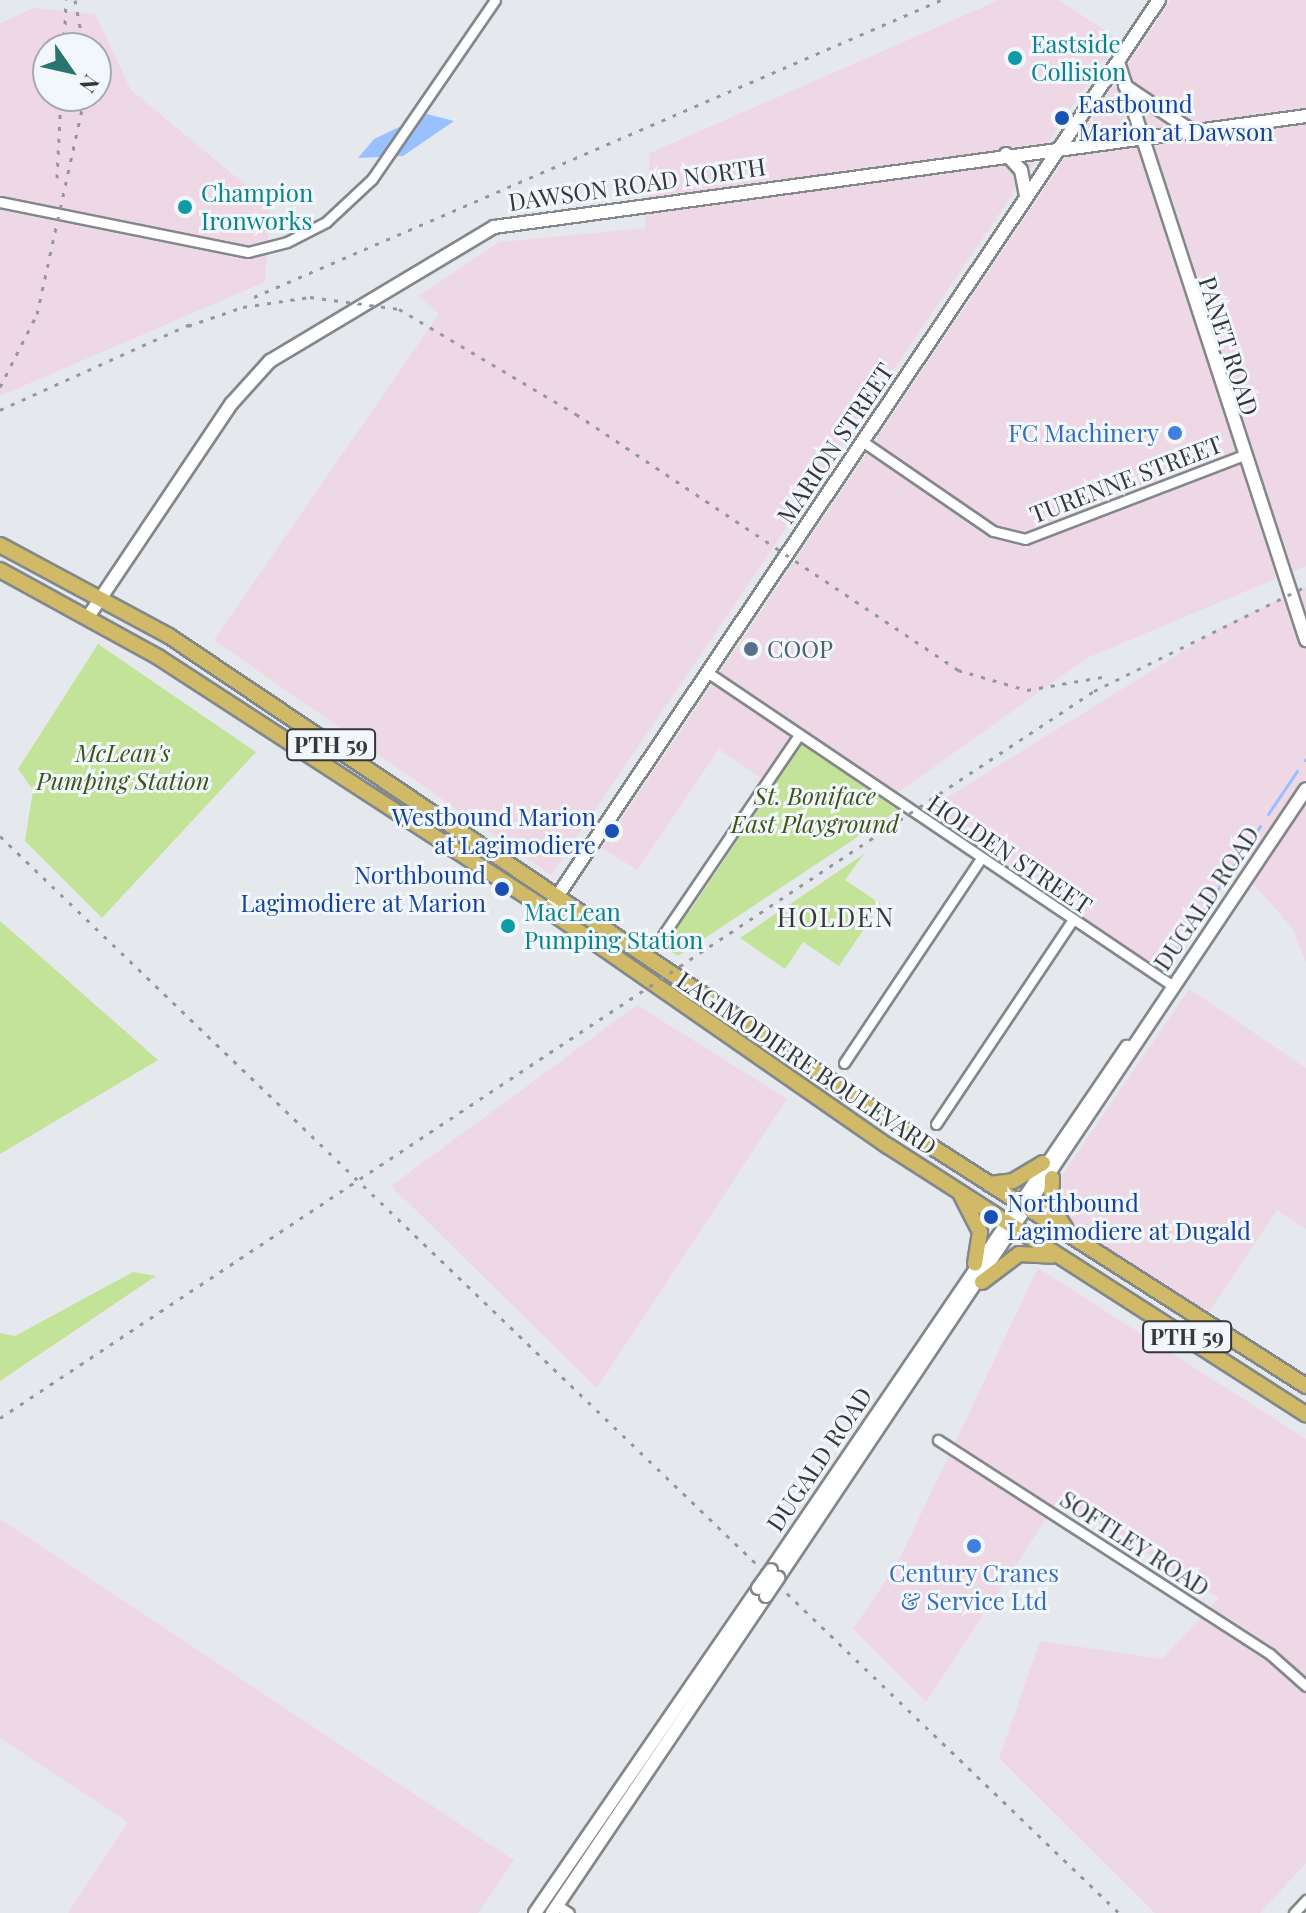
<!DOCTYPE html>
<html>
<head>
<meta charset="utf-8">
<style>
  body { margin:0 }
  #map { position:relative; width:1306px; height:1913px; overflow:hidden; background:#e5e9ed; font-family:"Playfair Display",serif }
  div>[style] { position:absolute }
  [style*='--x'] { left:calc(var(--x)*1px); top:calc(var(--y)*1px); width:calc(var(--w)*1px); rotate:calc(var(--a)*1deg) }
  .industrial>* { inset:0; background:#eed8e5 }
  .green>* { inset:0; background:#c3e498 }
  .water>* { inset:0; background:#99c1ff }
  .stream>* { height:3px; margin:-1.5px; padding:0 1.5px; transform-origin:1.5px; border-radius:1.5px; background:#99c1ff }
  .roads { filter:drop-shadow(2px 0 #83888b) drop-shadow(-2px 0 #83888b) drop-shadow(0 2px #83888b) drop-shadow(0 -2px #83888b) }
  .street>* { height:9px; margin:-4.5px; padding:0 4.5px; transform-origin:4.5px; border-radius:4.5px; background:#fff }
  .secondary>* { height:12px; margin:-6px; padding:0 6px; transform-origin:6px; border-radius:6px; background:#fff }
  .primary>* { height:14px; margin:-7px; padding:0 7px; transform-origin:7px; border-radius:7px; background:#d0ba67 }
  .rail>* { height:3px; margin-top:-1.5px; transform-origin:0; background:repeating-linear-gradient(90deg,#94979b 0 4px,transparent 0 12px) }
  .bridges { filter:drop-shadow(2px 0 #83888b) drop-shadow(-2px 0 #83888b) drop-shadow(0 2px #83888b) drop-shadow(0 -2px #83888b) }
  .secondary-bridge>* { height:12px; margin:-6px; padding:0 6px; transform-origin:6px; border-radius:6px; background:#fff }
  .dots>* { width:22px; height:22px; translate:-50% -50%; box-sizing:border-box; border:4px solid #f2f7fb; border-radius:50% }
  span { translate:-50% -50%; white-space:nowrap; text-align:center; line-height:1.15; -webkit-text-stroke:6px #f2f7fb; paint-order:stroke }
  .shield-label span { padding:2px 6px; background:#f2f7fb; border:2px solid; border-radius:6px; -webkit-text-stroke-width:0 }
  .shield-label { font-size:22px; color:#353739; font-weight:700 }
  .culture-label { font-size:24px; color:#0d838f }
  .left { translate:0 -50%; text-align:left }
  .transit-label { font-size:24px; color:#164399 }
  .right { translate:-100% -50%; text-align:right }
  .street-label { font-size:24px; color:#353739 }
  .shop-label { font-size:24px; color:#366cbe }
  .service-label { font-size:24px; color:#4e5e75 }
  .park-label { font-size:24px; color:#3d5415; font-style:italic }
  .neighbourhood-label { font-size:26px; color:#353739; letter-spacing:2px }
  .north { position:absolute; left:32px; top:32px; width:80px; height:80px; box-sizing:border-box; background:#f2f7fb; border:2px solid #a6aaad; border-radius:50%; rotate:124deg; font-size:22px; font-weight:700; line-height:32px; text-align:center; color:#353739 }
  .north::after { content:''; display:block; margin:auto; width:28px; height:36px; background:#2a7470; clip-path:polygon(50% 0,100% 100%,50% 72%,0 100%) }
</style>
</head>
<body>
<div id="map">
  <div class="industrial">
    <div style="clip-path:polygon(999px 0,1059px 0,1118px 39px,551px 875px,214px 640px,439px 314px,419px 296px,499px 242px,645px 228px,650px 153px)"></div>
    <div style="clip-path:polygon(1171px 0,1306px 0,1306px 566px,1087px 658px,896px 794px,797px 727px,762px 779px,719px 749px,637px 870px,602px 848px)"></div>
    <div style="clip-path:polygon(evenodd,34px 8px,95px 14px,131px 90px,248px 187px,271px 197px,265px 282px,0 396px,0 23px,34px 8px,48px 48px,96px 48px,96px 96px,48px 96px,48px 48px)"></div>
    <div style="clip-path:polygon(1306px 587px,1306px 963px,1293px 929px,1237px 865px,1162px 973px,922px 813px,1227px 624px)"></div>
    <div style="clip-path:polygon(1189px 989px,1306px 1068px,1306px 1229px,1277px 1210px,1208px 1314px,1070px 1224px,1054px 1204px,1058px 1181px)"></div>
    <div style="clip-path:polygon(637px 1005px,787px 1099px,597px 1388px,391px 1186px)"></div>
    <div style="clip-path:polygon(1038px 1268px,1306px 1439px,1306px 1863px,1260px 1913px,1155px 1913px,999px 1758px,1040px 1641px,1162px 1659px,1219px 1598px,1059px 1499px,926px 1702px,853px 1629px,897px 1564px)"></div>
    <div style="clip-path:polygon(0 1519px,514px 1860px,478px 1913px,68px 1913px,128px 1822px,0 1738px)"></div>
  </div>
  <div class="green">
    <div style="clip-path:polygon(98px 644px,256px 752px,102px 918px,25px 841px,33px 790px,18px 769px)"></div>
    <div style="clip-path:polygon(802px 744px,898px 810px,678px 956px,654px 941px,679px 904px,690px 911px)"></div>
    <div style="clip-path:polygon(864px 854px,845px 880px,881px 904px,839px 966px,803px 942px,785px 969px,740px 938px)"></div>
    <div style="clip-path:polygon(0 921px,158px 1060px,0 1154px)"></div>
    <div style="clip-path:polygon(133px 1272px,156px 1276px,0 1381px,0 1333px,15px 1336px)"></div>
  </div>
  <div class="water">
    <div style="clip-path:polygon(427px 114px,454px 121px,403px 156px,358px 158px,374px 139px)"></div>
  </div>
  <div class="stream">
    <div style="--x:1305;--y:760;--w:1;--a:-45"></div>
    <div style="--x:1268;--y:814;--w:52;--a:-56"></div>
    <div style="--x:1171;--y:959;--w:160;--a:-56.2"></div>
  </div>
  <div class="roads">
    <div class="street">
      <div style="--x:0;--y:202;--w:253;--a:11.4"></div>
      <div style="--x:248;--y:252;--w:40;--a:-14.4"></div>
      <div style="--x:287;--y:242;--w:44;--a:-27.1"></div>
      <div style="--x:326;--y:222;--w:63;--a:-43.1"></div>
      <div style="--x:372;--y:179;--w:217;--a:-55.5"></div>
      <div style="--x:862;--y:441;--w:159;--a:34.5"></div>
      <div style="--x:993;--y:531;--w:33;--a:14"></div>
      <div style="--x:1025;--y:539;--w:231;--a:-21"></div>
      <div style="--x:707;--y:672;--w:562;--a:33.97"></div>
      <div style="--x:663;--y:935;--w:240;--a:-55.8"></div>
      <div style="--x:844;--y:1063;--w:247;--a:-56.2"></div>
      <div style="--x:936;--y:1124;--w:247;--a:-56.2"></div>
      <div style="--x:938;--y:1440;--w:395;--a:32.8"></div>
      <div style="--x:1270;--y:1654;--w:48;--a:41.6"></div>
      <div style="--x:557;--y:1905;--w:14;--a:34"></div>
      <div style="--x:1294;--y:1913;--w:18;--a:-47"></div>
    </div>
    <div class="secondary">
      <div style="--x:1118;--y:62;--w:608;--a:71.98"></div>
      <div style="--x:1125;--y:86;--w:81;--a:33.9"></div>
      <div style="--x:1006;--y:154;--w:22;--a:47"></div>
      <div style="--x:1021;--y:170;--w:26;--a:79"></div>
      <div style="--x:90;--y:614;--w:254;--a:-56.1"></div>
      <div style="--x:232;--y:403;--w:57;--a:-47.9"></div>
      <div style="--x:270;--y:361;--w:261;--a:-30.9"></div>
      <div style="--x:494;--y:227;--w:820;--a:-7.78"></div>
      <div style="--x:548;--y:910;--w:1096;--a:-56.12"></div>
      <div style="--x:771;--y:1570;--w:633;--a:-55.76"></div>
      <div style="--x:778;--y:1578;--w:949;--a:-56.21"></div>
      <div style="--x:535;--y:1913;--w:394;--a:-55.5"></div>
      <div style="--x:552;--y:1913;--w:382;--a:-56"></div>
    </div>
    <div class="primary">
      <div style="--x:0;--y:545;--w:192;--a:28.3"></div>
      <div style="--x:169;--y:636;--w:855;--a:33.89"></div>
      <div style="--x:879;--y:1113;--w:507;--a:32.59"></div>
      <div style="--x:0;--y:570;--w:180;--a:28.8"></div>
      <div style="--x:158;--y:657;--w:465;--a:33"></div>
      <div style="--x:548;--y:910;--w:414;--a:34.8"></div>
      <div style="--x:888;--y:1146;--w:497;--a:32.7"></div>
      <div style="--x:1052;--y:1178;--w:28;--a:92"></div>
      <div style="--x:1051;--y:1206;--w:27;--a:57"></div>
      <div style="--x:989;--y:1184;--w:24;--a:-7"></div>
      <div style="--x:1013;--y:1181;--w:35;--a:-31"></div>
      <div style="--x:961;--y:1195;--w:42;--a:62.8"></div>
      <div style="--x:980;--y:1232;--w:32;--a:99"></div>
      <div style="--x:982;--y:1282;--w:46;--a:-37.1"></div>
      <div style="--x:1019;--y:1254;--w:33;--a:3"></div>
    </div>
  </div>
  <div class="rail">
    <div style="--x:75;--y:0;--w:49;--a:79.4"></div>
    <div style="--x:64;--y:48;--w:48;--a:-87.6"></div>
    <div style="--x:57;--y:178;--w:82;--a:-87.2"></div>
    <div style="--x:254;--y:297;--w:748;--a:-23.38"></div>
    <div style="--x:188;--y:326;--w:58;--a:-19.1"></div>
    <div style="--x:243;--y:307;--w:68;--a:-8.5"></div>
    <div style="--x:310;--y:297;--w:90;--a:7.7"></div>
    <div style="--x:399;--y:309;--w:206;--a:30.7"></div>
    <div style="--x:576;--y:414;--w:460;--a:33.8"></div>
    <div style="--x:958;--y:670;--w:72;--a:16.2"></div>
    <div style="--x:1027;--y:690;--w:76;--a:-9.8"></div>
    <div style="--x:0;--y:387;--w:82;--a:-63.1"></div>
    <div style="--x:37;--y:314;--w:223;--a:-77.6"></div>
    <div style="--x:0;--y:410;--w:214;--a:-24.3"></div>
    <div style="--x:0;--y:836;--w:1553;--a:43.9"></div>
    <div style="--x:0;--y:1418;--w:1314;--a:-33.61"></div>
    <div style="--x:1094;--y:691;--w:237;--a:-26.3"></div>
  </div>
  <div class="bridges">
    <div class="secondary-bridge">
      <div style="--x:758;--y:1588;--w:22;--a:-54"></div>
      <div style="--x:766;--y:1596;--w:22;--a:-56"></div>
    </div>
  </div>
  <div class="dots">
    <div style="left:1015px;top:58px;background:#0f9aa8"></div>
    <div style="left:1062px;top:118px;background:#1a4fb4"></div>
    <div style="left:185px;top:207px;background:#0f9aa8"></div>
    <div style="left:1175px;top:433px;background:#3f7fe0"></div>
    <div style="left:751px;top:649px;background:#5c6f8a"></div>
    <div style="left:612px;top:831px;background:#1a4fb4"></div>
    <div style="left:502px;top:889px;background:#1a4fb4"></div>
    <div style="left:508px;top:926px;background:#0f9aa8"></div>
    <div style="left:991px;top:1217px;background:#1a4fb4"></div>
    <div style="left:974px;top:1546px;background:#3f7fe0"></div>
  </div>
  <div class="shield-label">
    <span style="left:331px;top:745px">PTH 59</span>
    <span style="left:1187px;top:1337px">PTH 59</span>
  </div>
  <div class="culture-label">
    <span class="left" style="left:1031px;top:58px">Eastside<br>Collision</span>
    <span class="left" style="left:201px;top:207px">Champion<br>Ironworks</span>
    <span class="left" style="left:524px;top:926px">MacLean<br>Pumping Station</span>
  </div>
  <div class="transit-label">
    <span class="left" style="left:1078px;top:118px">Eastbound<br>Marion at Dawson</span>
    <span class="right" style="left:596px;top:831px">Westbound Marion<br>at Lagimodiere</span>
    <span class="right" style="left:486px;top:889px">Northbound<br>Lagimodiere at Marion</span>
    <span class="left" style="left:1007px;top:1217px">Northbound<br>Lagimodiere at Dugald</span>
  </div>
  <div class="street-label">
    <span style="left:637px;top:184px;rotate:-8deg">DAWSON ROAD NORTH</span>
    <span style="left:1229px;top:346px;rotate:72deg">PANET ROAD</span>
    <span style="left:835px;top:443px;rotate:-56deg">MARION STREET</span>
    <span style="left:1126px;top:479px;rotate:-21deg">TURENNE STREET</span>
    <span style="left:1010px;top:854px;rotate:34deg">HOLDEN STREET</span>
    <span style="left:1206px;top:898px;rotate:-56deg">DUGALD ROAD</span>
    <span style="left:807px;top:1063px;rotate:34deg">LAGIMODIERE BOULEVARD</span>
    <span style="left:819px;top:1459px;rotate:-56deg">DUGALD ROAD</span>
    <span style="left:1135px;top:1543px;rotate:33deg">SOFTLEY ROAD</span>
  </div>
  <div class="shop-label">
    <span class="right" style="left:1159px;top:433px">FC Machinery</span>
    <span style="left:974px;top:1587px">Century Cranes<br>&amp; Service Ltd</span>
  </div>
  <div class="service-label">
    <span class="left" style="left:767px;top:649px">COOP</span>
  </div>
  <div class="park-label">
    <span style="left:123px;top:767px">McLean's<br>Pumping Station</span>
    <span style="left:815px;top:810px">St. Boniface<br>East Playground</span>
  </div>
  <div class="neighbourhood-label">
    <span style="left:836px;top:917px">HOLDEN</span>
  </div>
  <div class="north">N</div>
</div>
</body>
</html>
